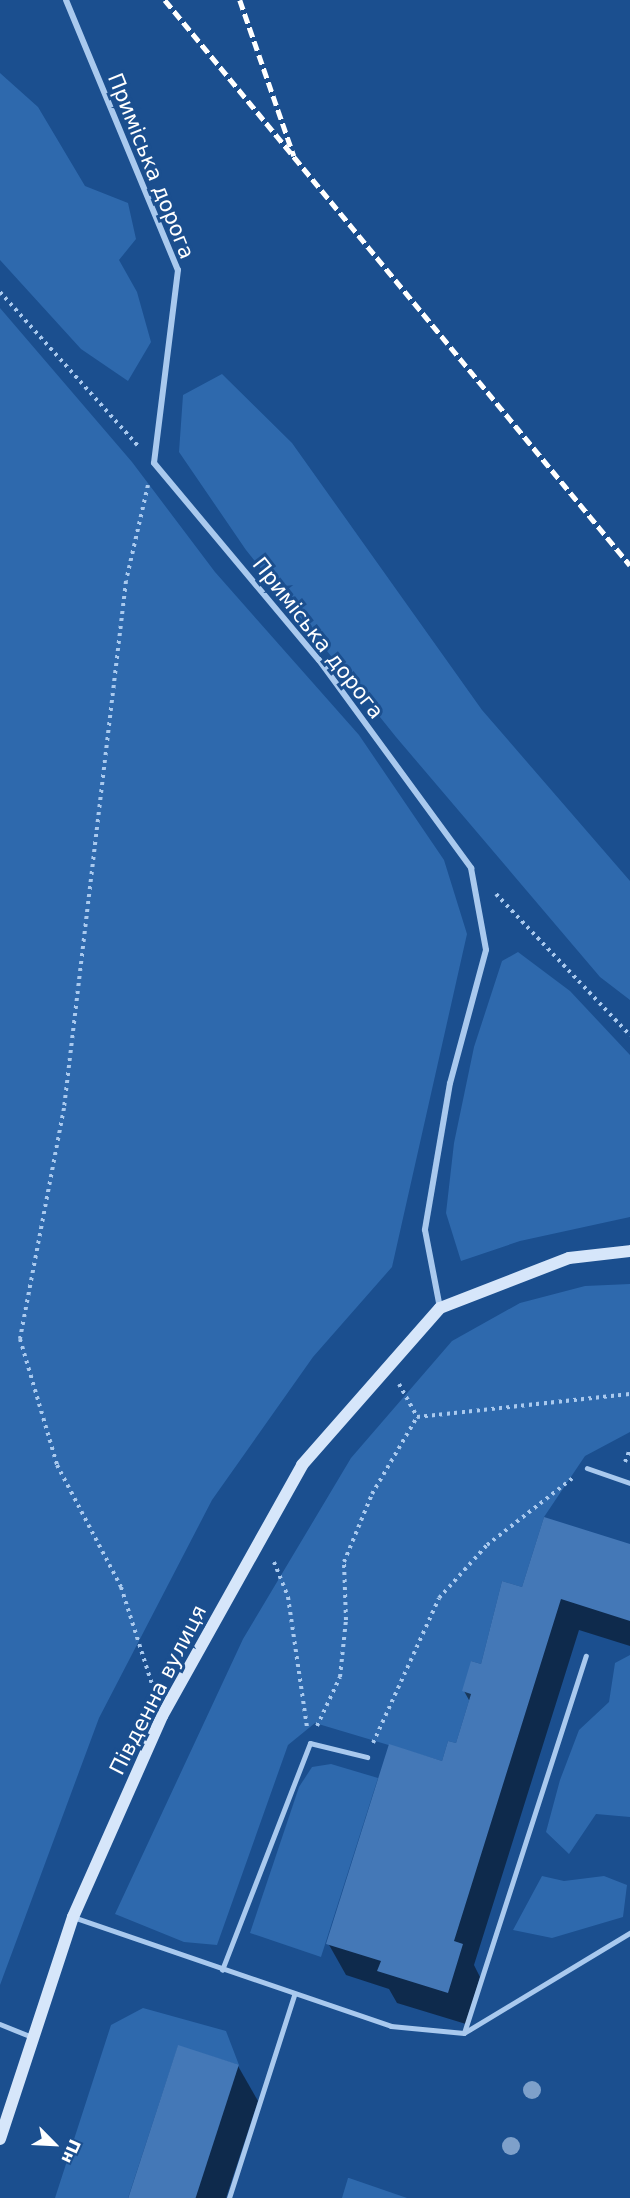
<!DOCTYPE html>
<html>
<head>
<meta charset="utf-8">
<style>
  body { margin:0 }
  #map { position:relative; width:630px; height:2198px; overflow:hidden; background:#1b4f8f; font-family:"DejaVu Sans",sans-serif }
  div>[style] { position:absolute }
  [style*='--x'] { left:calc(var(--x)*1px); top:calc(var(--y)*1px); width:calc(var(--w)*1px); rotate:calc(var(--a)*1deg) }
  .green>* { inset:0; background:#2e69ad }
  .shadow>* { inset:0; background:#0007 }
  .building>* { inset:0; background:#4478b7; transform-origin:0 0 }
  .path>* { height:4px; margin-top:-2px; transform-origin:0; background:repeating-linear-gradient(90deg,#a9c9ee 0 3px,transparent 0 7.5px) }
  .lane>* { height:4.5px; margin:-2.25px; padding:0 2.25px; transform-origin:2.25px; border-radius:2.25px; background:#a9c9ee }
  .street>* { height:6px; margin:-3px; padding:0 3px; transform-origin:3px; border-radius:3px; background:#a9c9ee }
  .secondary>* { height:12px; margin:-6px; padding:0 6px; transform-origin:6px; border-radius:6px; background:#d6e6fa }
  .rail>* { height:4.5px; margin-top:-2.25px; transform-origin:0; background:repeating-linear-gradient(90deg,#fff 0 10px,transparent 0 14.5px) }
  .trees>* { width:18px; height:18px; margin:-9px; border-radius:50%; background:#7ea0ca }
  span { translate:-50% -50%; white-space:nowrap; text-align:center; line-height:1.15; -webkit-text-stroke:6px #1b4f8f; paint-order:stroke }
  .street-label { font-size:21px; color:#fff }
  .north { position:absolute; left:24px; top:2114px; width:60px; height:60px; -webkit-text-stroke:4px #1b4f8f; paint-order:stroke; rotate:114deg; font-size:16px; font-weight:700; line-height:24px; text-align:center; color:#fff }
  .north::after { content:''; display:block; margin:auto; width:21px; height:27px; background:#fff; clip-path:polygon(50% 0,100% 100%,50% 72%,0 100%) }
</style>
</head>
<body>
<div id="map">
  <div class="green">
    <div style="clip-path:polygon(0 73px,38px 107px,85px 186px,128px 203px,136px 239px,119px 260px,137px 292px,151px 342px,128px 381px,81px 349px,0 260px)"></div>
    <div style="clip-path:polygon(0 308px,132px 462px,215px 572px,359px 735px,444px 860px,467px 934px,392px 1267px,313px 1357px,212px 1500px,99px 1718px,0 1985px)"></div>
    <div style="clip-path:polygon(222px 374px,292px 443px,482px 710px,630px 881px,630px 1000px,600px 977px,396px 737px,246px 550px,179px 452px,183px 395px)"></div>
    <div style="clip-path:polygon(518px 952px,570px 991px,630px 1055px,630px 1217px,520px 1241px,461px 1261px,446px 1213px,454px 1143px,474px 1047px,502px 961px)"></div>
    <div style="clip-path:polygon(630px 1284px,630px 1432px,585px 1456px,544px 1517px,522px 1587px,502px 1581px,481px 1664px,471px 1661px,471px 1694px,456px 1743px,448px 1741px,442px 1761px,315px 1723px,288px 1745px,217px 1945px,184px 1942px,115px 1914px,243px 1639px,351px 1458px,452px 1341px,520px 1303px,585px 1286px)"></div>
    <div style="clip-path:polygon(630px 1655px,630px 1817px,596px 1814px,569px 1854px,546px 1832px,560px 1780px,579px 1730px,609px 1702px,615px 1663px)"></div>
    <div style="clip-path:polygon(331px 1764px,378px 1778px,321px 1957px,250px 1933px,299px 1787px,312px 1767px)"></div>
    <div style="clip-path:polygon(542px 1876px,564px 1881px,604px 1876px,627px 1885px,623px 1917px,552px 1938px,513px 1930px)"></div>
    <div style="clip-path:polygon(143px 2008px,226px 2031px,239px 2065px,178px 2046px,128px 2198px,55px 2198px,111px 2025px)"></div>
    <div style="clip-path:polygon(348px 2178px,349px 2178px,407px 2198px,342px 2198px)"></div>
  </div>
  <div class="shadow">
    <div style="clip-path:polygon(630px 1546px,630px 1646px,579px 1630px,474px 1965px,480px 1977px,466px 2024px,397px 2003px,389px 1989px,346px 1975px,328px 1943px,457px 1745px,470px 1702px,464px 1691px,482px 1666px,503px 1583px,523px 1589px)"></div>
    <div style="clip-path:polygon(238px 2066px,258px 2101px,226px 2198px,129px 2198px)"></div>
  </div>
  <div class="building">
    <div style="clip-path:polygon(544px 1517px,630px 1544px,630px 1621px,561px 1599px,454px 1941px,463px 1944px,448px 1993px,377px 1971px,381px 1961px,326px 1944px,389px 1744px,442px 1761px,448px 1741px,456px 1743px,471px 1694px,462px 1691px,471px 1661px,481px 1664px,502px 1581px,522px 1587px)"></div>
    <div style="left:178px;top:2045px;width:64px;height:161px;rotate:18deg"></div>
  </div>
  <div class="path">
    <div style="--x:0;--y:292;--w:207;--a:48.1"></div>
    <div style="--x:148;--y:485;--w:98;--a:102.9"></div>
    <div style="--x:126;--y:581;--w:531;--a:96.71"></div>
    <div style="--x:64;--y:1108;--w:235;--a:100.8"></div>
    <div style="--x:20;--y:1339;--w:131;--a:73.6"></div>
    <div style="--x:57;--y:1465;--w:138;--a:62.3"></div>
    <div style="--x:121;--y:1587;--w:105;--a:72.3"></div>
    <div style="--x:496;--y:894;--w:195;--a:46.5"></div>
    <div style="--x:399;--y:1384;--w:38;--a:61"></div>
    <div style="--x:417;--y:1417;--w:214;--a:-6.2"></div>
    <div style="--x:625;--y:1462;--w:14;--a:-69"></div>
    <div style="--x:274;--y:1562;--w:38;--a:68"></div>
    <div style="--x:288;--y:1597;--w:131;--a:81.7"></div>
    <div style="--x:317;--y:1726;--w:54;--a:-64.9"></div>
    <div style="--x:340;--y:1677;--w:57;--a:-84"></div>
    <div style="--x:346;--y:1620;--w:58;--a:-92"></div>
    <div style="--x:344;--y:1562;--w:74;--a:-67.6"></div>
    <div style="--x:372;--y:1494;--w:89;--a:-59.7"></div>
    <div style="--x:373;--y:1743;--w:159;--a:-65.5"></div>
    <div style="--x:439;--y:1598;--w:72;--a:-47.8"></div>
    <div style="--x:487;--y:1545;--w:110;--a:-38"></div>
  </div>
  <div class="lane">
    <div style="--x:587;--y:1468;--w:46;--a:19.2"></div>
    <div style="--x:73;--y:1917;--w:336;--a:18.9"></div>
    <div style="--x:391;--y:2026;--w:73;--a:5.5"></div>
    <div style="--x:464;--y:2033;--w:194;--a:-31.1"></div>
    <div style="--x:222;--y:1970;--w:243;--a:-68.8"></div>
    <div style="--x:310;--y:1743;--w:59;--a:13.8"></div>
    <div style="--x:0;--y:2024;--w:35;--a:22"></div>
    <div style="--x:464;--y:2033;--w:396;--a:-72.1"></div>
    <div style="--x:229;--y:2198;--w:213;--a:-72.2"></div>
  </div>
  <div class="street">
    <div style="--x:66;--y:0;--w:292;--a:67.5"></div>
    <div style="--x:178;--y:270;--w:194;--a:97.1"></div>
    <div style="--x:154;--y:463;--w:257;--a:50.1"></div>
    <div style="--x:319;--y:660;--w:258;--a:53.8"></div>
    <div style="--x:471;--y:868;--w:83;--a:79.6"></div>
    <div style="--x:486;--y:950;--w:138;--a:105.1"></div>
    <div style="--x:450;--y:1083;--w:149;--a:99.7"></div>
    <div style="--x:425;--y:1230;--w:79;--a:79.1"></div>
  </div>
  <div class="secondary">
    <div style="--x:0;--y:2139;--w:234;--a:-71.8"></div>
    <div style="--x:73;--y:1917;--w:220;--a:-66.1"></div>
    <div style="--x:162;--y:1716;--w:287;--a:-60.8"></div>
    <div style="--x:302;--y:1465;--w:209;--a:-48.7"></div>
    <div style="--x:440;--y:1308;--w:138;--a:-21.2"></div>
    <div style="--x:569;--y:1258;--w:61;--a:-6.5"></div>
  </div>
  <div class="rail">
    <div style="--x:165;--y:0;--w:732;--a:50.55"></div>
    <div style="--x:240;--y:0;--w:165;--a:70.9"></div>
  </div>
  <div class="trees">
    <div style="left:532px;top:2090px"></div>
    <div style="left:511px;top:2146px"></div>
  </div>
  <div class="street-label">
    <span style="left:151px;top:166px;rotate:68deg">Приміська дорога</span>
    <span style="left:318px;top:638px;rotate:52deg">Приміська дорога</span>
    <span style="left:158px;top:1690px;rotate:-63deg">Південна вулиця</span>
  </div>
  <div class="north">Пн</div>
</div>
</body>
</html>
